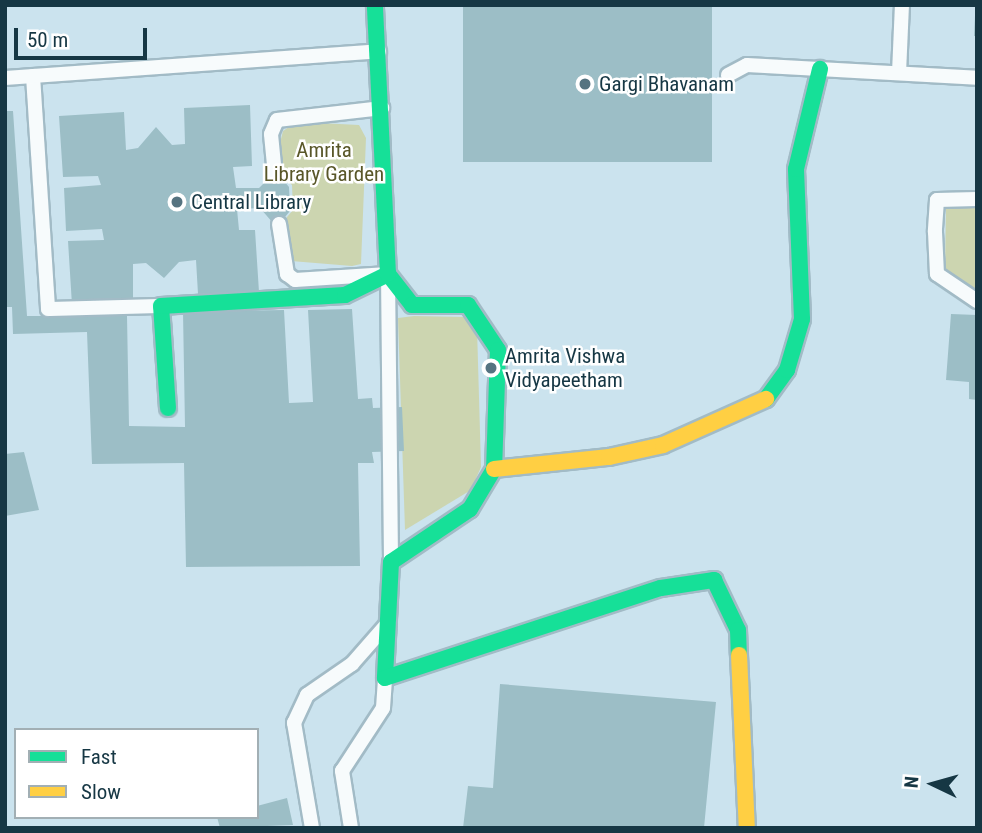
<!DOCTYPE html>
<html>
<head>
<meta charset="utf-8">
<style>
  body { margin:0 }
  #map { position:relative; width:982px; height:833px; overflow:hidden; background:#cbe3ee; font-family:"Roboto Condensed",sans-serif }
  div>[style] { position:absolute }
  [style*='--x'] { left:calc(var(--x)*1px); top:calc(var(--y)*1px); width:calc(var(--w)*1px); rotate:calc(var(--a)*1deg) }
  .green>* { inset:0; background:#ccd5b0 }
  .building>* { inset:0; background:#9cbec6; transform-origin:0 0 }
  .roads { filter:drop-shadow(2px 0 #a2bbc6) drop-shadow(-2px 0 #a2bbc6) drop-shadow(0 2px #a2bbc6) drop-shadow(0 -2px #a2bbc6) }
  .street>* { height:14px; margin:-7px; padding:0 7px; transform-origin:7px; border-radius:7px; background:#f7fbfc }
  .fast>* { height:16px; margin:-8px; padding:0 8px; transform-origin:8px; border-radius:8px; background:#16e098 }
  .slow>* { height:16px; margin:-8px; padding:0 8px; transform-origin:8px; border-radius:8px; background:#ffcf43 }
  .dots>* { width:19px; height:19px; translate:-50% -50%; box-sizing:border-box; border:4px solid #fff; border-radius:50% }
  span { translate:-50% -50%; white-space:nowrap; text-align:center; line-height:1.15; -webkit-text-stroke:5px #fff; paint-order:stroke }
  .poi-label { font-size:21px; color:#163744 }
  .left { translate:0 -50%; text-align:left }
  .park-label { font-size:21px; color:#595729 }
  .frame { position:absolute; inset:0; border:7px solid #163744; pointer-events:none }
  .legend { position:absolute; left:14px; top:728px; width:245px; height:91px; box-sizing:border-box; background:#fff; border:2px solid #a2afb4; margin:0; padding:9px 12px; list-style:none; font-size:21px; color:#163744 }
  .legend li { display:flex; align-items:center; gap:14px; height:35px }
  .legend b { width:35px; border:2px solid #a2afb4 }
  .north { position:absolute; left:898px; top:749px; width:70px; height:70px; -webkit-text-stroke:5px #fff; paint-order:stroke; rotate:275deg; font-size:19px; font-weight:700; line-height:28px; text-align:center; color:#163744 }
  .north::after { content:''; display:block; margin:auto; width:24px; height:32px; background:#163744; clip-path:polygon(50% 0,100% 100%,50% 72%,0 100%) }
  .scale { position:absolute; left:14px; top:28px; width:133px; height:32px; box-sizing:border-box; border:4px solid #163744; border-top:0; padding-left:9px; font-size:21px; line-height:24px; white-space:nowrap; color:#163744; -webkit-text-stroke:5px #fff; paint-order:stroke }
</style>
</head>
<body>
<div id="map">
  <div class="green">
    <div style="clip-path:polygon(319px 123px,359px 125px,366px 138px,361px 264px,352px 266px,291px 261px,282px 223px,293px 210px,292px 185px,280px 173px,280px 143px,283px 131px,292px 125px)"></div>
    <div style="clip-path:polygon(946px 204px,977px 205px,977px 294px,945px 272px)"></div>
    <div style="clip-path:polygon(414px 316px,465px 317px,477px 328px,481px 467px,471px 490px,405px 530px,398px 318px)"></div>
  </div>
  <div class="building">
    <div style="left:463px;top:5px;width:249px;height:157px"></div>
    <div style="clip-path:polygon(975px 16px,977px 16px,977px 36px,974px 36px)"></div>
    <div style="clip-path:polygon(250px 105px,252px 166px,233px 167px,236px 188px,259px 188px,272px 175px,279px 175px,289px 187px,290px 211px,279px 224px,273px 223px,260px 208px,237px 209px,239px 230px,255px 230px,259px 292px,198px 294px,196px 260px,179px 262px,164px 278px,146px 263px,133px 264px,133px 302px,72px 305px,68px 241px,104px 240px,102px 229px,66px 231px,64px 188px,101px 185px,98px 176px,63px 177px,59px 116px,124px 112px,126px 150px,138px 148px,156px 127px,172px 145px,185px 144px,184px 108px)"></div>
    <div style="clip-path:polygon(5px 111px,13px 111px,27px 316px,127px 316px,129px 426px,185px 427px,183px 312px,284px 310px,289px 403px,313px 402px,308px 310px,352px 309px,358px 399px,372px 398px,373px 408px,402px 407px,404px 451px,372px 452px,374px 463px,358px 463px,360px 566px,186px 567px,184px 463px,92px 464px,87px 332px,13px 334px,12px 307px,5px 307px)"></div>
    <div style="clip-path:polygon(951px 314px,977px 315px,977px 400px,969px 399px,969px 382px,946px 380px)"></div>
    <div style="clip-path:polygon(24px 452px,39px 510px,5px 516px,5px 454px)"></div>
    <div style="clip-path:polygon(500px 684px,716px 702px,704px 828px,463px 828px,468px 786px,493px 788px)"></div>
    <div style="clip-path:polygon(287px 798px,293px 825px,220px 828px,217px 817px,257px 817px,257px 806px)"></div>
  </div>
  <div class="roads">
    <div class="street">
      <div style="--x:899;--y:73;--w:68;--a:-87.5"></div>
      <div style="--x:728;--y:75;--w:21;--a:-28"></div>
      <div style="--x:747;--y:65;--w:230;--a:3.2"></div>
      <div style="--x:33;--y:76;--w:233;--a:86.3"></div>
      <div style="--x:48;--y:309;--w:113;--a:-1.5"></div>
      <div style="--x:5;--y:78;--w:375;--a:-4.1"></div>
      <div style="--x:275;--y:175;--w:41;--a:-95.6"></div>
      <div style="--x:271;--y:134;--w:15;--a:-67"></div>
      <div style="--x:277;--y:120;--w:106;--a:-6.5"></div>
      <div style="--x:977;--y:199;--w:40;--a:178.6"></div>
      <div style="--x:937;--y:200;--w:32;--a:94"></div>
      <div style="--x:935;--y:232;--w:42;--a:87.3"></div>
      <div style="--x:937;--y:274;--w:48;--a:34"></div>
      <div style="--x:279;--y:224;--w:51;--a:80.9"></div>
      <div style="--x:287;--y:274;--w:10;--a:37"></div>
      <div style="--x:295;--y:280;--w:93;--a:-3.7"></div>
      <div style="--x:388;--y:274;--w:288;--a:89.4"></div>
      <div style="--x:312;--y:828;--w:107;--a:-99.7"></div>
      <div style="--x:294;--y:723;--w:31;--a:-65"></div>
      <div style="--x:307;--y:695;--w:55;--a:-34.6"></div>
      <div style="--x:352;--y:664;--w:55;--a:-48.7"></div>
      <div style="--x:351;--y:828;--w:58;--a:-99"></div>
      <div style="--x:342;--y:771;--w:75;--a:-56.9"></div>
      <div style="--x:383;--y:708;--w:30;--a:-86"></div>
    </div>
    <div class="fast">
      <div style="--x:388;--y:274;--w:39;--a:52"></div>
      <div style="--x:412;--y:305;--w:56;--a:0"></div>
      <div style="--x:468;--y:305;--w:54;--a:56.3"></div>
      <div style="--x:498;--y:350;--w:119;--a:91.9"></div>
      <div style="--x:494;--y:469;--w:47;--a:121"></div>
      <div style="--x:470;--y:509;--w:95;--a:146.1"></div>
      <div style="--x:391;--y:562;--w:116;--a:93"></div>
      <div style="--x:385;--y:678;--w:290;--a:-18.1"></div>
      <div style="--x:661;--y:588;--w:54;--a:-8.6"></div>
      <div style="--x:714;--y:580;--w:55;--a:64.4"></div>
      <div style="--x:738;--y:630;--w:25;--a:88"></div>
      <div style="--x:766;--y:399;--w:36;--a:-54"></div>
      <div style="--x:787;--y:370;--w:53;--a:-73.6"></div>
      <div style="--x:802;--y:319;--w:150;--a:-92.3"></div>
      <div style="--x:796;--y:169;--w:103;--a:-76.5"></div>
      <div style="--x:168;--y:408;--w:102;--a:-93.9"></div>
      <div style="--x:161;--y:306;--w:184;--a:-3.4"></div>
      <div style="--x:345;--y:295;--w:48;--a:-26"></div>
      <div style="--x:388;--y:274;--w:269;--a:-92.8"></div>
    </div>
    <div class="slow">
      <div style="--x:494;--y:469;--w:116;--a:-6"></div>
      <div style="--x:609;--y:457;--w:55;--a:-12.5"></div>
      <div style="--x:663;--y:445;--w:113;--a:-24.1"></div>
      <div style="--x:739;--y:655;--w:173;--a:87.4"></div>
    </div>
  </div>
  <div class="dots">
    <div style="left:585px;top:84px;background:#557380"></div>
    <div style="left:177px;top:202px;background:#557380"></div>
    <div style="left:491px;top:368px;background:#557380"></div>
  </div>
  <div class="poi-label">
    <span class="left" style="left:599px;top:84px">Gargi Bhavanam</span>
    <span class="left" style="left:191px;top:202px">Central Library</span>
    <span class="left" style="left:505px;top:368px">Amrita Vishwa<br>Vidyapeetham</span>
  </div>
  <div class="park-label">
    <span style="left:324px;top:162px">Amrita<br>Library Garden</span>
  </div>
  <div class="frame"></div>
  <ul class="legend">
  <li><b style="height:9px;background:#16e098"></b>Fast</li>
  <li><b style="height:9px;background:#ffcf43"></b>Slow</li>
  </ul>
  <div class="north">N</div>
  <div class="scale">50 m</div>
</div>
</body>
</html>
